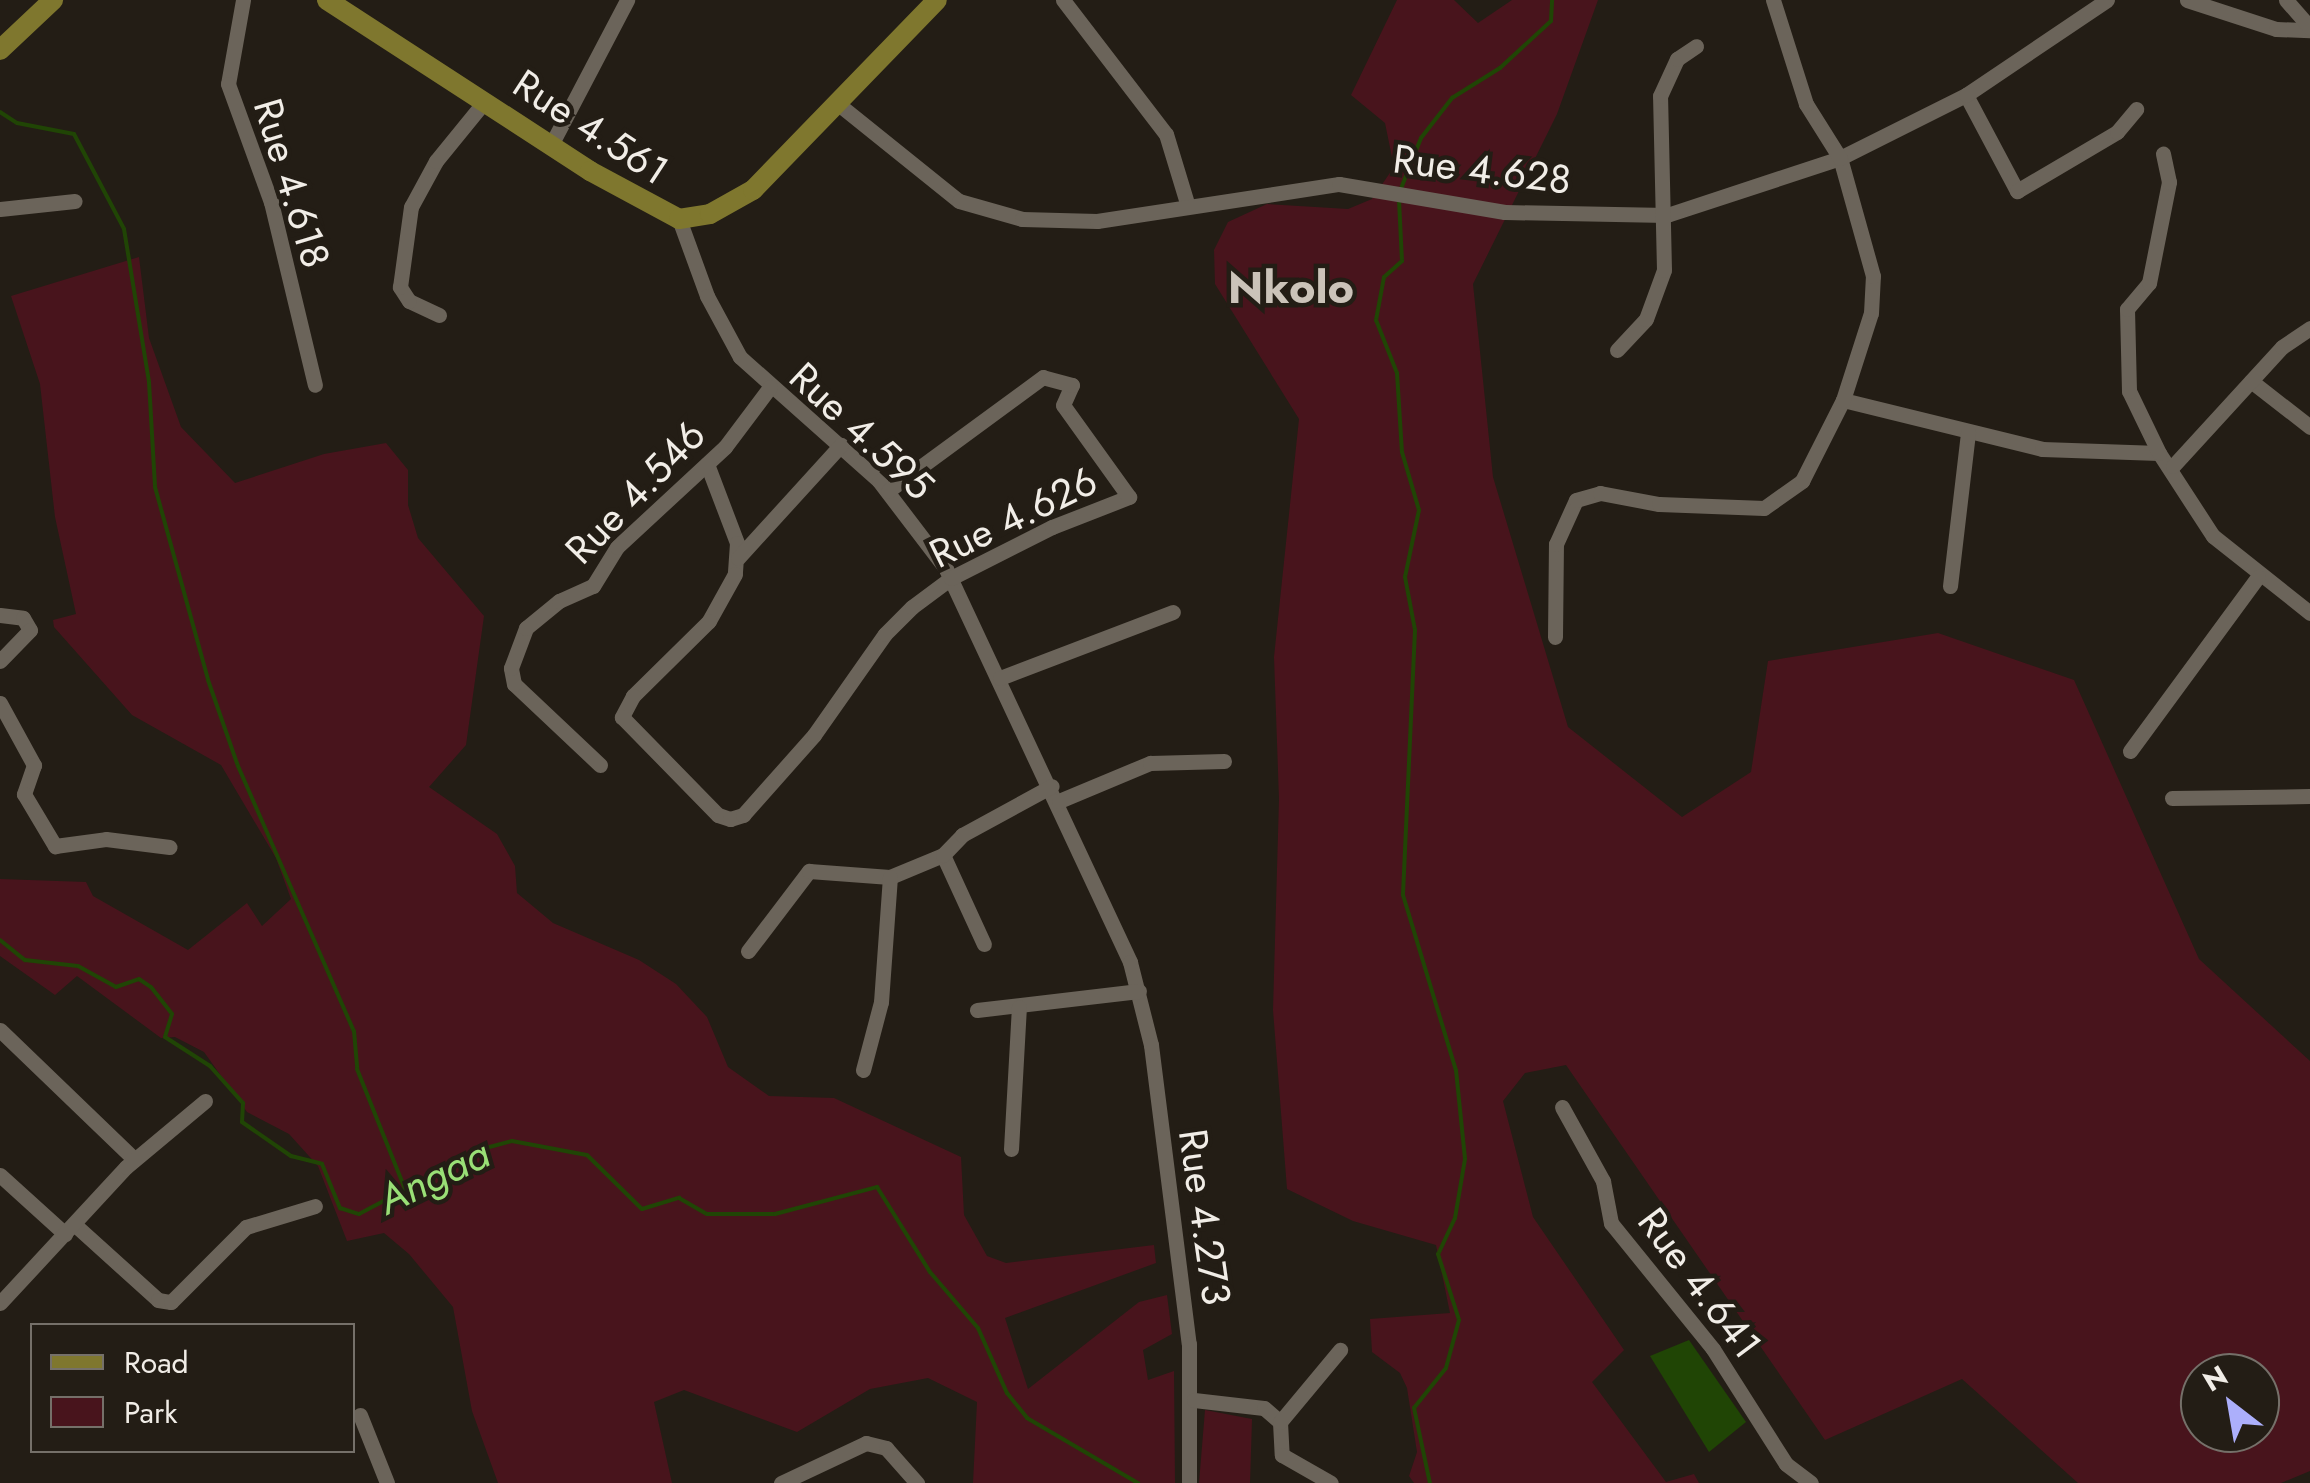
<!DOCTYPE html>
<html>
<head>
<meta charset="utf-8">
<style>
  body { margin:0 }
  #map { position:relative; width:2310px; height:1483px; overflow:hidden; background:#231d15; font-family:Jost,sans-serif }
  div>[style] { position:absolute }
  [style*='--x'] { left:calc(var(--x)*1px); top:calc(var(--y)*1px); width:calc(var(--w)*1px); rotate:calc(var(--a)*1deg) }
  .green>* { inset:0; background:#48141c }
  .water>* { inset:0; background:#204505 }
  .stream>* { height:4px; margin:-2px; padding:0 2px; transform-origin:2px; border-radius:2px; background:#204505 }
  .minor>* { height:15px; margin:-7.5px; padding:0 7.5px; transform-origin:7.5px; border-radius:7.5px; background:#6b645a }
  .major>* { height:20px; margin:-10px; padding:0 10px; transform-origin:10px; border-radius:10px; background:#7f772e }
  span { translate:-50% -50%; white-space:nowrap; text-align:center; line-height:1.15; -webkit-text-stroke:9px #231d15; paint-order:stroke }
  .street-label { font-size:40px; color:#f1ede7 }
  .water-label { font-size:42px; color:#99df76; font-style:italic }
  .quarter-label { font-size:45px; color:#cbc3b9; font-weight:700 }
  .legend { position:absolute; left:30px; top:1323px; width:325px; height:130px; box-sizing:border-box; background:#231d15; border:2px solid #757069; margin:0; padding:12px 18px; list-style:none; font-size:30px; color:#f1ede7 }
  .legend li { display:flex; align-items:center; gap:20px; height:50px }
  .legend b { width:50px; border:2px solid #757069 }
  .north { position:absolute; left:2180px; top:1353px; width:100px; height:100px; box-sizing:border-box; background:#231d15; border:2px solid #757069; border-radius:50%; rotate:329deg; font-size:28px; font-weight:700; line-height:40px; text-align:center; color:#f1ede7 }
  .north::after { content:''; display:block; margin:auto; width:35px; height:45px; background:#acaffb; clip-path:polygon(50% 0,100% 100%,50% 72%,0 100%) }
</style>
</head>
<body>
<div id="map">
  <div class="green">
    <div style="clip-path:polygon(evenodd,1397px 0,1454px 0,1478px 23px,1512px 0,1598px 0,1557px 114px,1473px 284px,1493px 477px,1568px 727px,1682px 817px,1751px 772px,1768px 661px,1938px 633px,2074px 680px,2199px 959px,2310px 1061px,2310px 1471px,2281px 1483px,2078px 1483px,1962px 1379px,1825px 1440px,1566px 1065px,1525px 1073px,1503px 1101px,1533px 1217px,1624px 1350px,1592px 1382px,1666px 1482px,1694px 1474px,1699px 1483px,1414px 1483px,1409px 1476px,1417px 1452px,1407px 1388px,1400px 1373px,1372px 1352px,1370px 1319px,1450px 1313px,1436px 1245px,1353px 1221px,1287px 1189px,1273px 1010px,1279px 799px,1274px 657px,1299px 419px,1215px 284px,1214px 250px,1228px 222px,1267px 204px,1348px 209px,1372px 199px,1394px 167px,1385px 123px,1351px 95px,1397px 0,2200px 1373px,2260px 1373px,2260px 1433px,2200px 1433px,2200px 1373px)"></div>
    <div style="clip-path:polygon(139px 257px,149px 338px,181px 427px,235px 483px,324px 454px,386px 443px,408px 470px,408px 505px,418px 538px,484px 616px,466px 745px,429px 787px,497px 834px,515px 866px,517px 893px,553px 923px,639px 960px,676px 984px,707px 1017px,728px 1067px,769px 1096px,834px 1098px,961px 1157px,964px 1215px,987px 1256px,1006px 1263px,1154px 1245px,1156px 1263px,1005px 1318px,1028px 1389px,1139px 1302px,1167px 1295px,1172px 1334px,1143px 1350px,1148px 1380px,1174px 1371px,1175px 1483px,973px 1483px,977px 1402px,928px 1378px,870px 1389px,797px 1432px,684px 1390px,654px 1402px,672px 1483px,498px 1483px,472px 1411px,453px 1307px,409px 1254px,384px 1233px,347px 1241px,318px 1166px,289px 1134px,247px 1112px,204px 1052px,175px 1037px,161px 1038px,77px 976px,55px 995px,0 956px,0 879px,86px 882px,93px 896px,188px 950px,247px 903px,262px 926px,291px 899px,276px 858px,221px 765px,132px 715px,54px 627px,53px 620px,76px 614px,55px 517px,40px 384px,11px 296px)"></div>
    <div style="clip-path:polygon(1205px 1410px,1252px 1419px,1250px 1483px,1199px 1483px)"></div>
  </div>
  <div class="water">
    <div style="clip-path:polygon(1689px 1340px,1746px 1422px,1709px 1452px,1650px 1356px)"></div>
  </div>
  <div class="stream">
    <div style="--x:0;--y:112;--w:20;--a:33"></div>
    <div style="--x:17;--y:123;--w:58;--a:10.9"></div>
    <div style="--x:74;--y:134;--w:107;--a:62.2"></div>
    <div style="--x:124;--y:229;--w:155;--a:80.7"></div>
    <div style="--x:149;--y:382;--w:105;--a:86.7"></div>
    <div style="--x:155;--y:487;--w:200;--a:74.6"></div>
    <div style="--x:208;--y:680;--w:91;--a:70.8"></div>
    <div style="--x:238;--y:766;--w:289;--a:66.4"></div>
    <div style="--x:354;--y:1031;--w:38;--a:85"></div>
    <div style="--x:357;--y:1069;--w:129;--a:68.2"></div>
    <div style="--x:1400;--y:191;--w:57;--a:-68.4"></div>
    <div style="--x:1421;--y:138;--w:51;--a:-52.2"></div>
    <div style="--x:1452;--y:98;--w:57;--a:-32"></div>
    <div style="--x:1500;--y:68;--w:69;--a:-42.7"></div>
    <div style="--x:1551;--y:21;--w:21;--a:-87"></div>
    <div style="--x:1399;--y:200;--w:61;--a:87.2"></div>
    <div style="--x:1402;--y:261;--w:24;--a:138"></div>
    <div style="--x:1384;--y:277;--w:44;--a:100.5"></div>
    <div style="--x:1376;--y:320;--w:57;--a:68.4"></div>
    <div style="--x:1397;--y:373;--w:79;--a:86.4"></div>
    <div style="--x:1402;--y:452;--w:60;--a:73.7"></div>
    <div style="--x:1419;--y:510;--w:68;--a:101.8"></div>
    <div style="--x:1405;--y:577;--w:54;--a:79.3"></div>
    <div style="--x:1415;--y:630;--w:265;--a:92.6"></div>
    <div style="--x:1403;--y:895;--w:183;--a:73.2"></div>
    <div style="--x:1456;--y:1070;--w:89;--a:84.2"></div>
    <div style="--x:1465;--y:1159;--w:60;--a:99.6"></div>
    <div style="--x:1455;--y:1218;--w:40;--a:115"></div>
    <div style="--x:1438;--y:1254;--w:69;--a:72.3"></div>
    <div style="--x:1459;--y:1320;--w:50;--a:105.2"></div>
    <div style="--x:1446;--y:1368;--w:51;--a:128.7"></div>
    <div style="--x:1414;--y:1408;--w:77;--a:78"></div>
    <div style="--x:0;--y:940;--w:32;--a:39"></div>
    <div style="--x:25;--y:960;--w:53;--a:6.5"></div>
    <div style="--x:78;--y:966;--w:43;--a:28.9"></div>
    <div style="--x:116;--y:987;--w:24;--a:-19"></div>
    <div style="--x:139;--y:979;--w:14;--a:34"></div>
    <div style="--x:151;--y:987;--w:34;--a:52"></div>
    <div style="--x:172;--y:1014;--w:24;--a:107"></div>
    <div style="--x:165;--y:1037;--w:54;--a:32.8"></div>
    <div style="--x:210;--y:1066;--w:50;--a:48.3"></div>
    <div style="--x:243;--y:1103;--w:19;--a:93"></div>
    <div style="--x:242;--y:1122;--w:60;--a:34.8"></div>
    <div style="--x:291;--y:1156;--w:32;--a:14"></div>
    <div style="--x:322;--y:1164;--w:48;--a:67.8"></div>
    <div style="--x:340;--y:1208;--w:20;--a:18"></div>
    <div style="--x:359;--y:1214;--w:139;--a:-27.9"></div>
    <div style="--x:482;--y:1149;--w:31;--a:-15"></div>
    <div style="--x:512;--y:1141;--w:76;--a:10.6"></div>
    <div style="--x:587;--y:1155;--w:77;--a:44.5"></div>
    <div style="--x:642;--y:1209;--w:39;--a:-17"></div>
    <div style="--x:679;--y:1198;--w:32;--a:30"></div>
    <div style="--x:707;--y:1214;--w:68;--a:0"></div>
    <div style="--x:775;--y:1214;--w:106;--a:-14.8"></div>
    <div style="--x:877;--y:1187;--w:100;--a:58.1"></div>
    <div style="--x:930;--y:1272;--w:74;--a:49.4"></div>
    <div style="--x:978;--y:1328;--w:71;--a:66"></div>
    <div style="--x:1007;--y:1393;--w:32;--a:51"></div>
    <div style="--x:1027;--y:1418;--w:129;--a:30.4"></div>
  </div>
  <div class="minor">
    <div style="--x:243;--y:0;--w:85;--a:100.1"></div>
    <div style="--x:228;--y:84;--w:126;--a:70"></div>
    <div style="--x:271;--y:202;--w:188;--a:76.5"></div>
    <div style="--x:1063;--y:0;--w:169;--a:52.5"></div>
    <div style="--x:1166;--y:134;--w:72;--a:73.1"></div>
    <div style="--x:2187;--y:0;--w:94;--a:18"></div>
    <div style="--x:2276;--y:29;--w:34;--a:2"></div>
    <div style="--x:2286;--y:0;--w:37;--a:49"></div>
    <div style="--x:1966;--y:95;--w:109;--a:62"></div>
    <div style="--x:2017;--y:191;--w:116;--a:-30.5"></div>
    <div style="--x:2117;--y:132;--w:30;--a:-50"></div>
    <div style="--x:837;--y:103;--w:156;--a:38.8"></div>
    <div style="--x:959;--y:201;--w:66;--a:15.9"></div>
    <div style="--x:1022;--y:219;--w:75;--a:1.5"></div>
    <div style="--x:1097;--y:221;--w:245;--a:-8.7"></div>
    <div style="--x:1339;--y:184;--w:168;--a:9.6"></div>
    <div style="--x:1505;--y:212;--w:162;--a:1.1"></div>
    <div style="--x:1667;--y:215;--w:182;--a:-18.2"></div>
    <div style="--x:1840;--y:158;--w:141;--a:-26.6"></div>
    <div style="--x:1966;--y:95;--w:170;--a:-34"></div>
    <div style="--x:551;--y:145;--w:164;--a:-62.3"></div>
    <div style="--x:0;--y:209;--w:75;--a:-6.1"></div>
    <div style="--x:679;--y:219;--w:82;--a:70"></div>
    <div style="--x:707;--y:296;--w:69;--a:61.6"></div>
    <div style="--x:740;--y:357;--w:186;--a:41.7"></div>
    <div style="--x:879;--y:481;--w:111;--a:52.7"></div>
    <div style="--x:946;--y:569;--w:434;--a:64.9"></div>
    <div style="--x:1130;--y:962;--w:86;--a:75.8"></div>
    <div style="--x:1151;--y:1045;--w:301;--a:82.8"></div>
    <div style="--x:1189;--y:1344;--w:139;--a:90"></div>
    <div style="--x:439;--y:315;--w:33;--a:-155"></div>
    <div style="--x:409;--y:301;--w:17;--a:-123"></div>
    <div style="--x:400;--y:287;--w:81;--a:-82.2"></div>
    <div style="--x:411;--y:207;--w:52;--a:-61.5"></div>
    <div style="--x:436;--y:161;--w:77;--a:-50.8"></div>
    <div style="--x:1617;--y:350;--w:42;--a:-46.9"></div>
    <div style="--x:1646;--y:319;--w:52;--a:-69.8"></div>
    <div style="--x:1664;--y:270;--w:174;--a:-91.3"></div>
    <div style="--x:1660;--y:96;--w:41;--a:-65.3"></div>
    <div style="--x:1677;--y:59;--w:23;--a:-34"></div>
    <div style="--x:2251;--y:381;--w:75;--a:37.9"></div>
    <div style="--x:1843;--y:400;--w:205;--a:13.8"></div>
    <div style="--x:2042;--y:449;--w:117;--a:2"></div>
    <div style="--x:2159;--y:453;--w:99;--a:57"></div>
    <div style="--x:2213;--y:536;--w:124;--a:38.4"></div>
    <div style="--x:2159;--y:453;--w:69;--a:-115.8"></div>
    <div style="--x:2129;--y:391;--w:82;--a:-91.4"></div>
    <div style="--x:2127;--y:309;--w:34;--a:-50"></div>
    <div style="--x:2149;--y:283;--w:103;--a:-78.8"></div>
    <div style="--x:2169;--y:182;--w:29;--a:-102"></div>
    <div style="--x:707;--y:464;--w:85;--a:69.2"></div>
    <div style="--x:737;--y:543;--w:31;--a:94"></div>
    <div style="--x:735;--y:574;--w:54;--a:119"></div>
    <div style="--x:709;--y:621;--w:107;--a:135.4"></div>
    <div style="--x:633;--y:696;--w:24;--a:118"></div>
    <div style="--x:622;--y:717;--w:137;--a:45.6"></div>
    <div style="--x:718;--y:815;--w:13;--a:18"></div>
    <div style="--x:730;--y:819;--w:14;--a:-17"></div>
    <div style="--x:743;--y:815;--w:107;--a:-48.4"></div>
    <div style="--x:814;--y:735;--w:123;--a:-54.9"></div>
    <div style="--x:885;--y:634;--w:38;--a:-45"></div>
    <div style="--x:912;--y:607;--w:49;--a:-36.6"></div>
    <div style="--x:951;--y:578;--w:113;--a:-26.8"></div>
    <div style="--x:1052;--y:527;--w:83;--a:-21.3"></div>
    <div style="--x:1129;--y:497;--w:113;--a:-125.7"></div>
    <div style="--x:1063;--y:405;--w:22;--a:-66"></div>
    <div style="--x:1072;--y:385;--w:30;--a:-165"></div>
    <div style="--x:1043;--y:377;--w:192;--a:143.7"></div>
    <div style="--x:2173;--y:466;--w:161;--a:-47.5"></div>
    <div style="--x:2282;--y:347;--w:34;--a:-34"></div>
    <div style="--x:738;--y:558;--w:153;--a:-47.7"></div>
    <div style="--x:1950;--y:586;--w:155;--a:-83.3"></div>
    <div style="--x:0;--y:615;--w:23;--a:7"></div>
    <div style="--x:23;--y:618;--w:14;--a:60"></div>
    <div style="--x:30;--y:630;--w:43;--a:134.1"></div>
    <div style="--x:1555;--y:637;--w:93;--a:-89.4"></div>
    <div style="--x:1556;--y:544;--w:48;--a:-65.6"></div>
    <div style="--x:1576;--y:500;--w:25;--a:-16"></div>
    <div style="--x:1600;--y:493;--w:60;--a:10.6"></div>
    <div style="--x:1659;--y:504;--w:105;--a:2.2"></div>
    <div style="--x:1764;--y:508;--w:47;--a:-35.4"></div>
    <div style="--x:1802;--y:481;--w:91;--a:-63.2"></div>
    <div style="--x:1843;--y:400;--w:91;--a:-72.2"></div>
    <div style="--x:1871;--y:313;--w:37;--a:-87"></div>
    <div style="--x:1873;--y:276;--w:123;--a:-105.6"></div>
    <div style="--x:1840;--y:158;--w:64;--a:-122.2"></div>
    <div style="--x:1806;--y:104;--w:109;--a:-107.6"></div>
    <div style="--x:1000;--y:678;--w:185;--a:-20.9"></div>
    <div style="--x:0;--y:703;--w:71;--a:61.3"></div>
    <div style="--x:34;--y:765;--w:31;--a:109"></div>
    <div style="--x:24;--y:794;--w:61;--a:59.2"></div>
    <div style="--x:55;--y:846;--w:51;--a:-7.8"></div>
    <div style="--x:106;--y:839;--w:64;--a:7.2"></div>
    <div style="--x:2130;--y:751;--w:216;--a:-53.7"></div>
    <div style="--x:600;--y:765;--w:118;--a:-136.7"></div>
    <div style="--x:514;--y:684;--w:16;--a:-101"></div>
    <div style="--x:511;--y:668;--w:43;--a:-69.4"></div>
    <div style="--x:526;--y:628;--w:43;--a:-39.3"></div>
    <div style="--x:559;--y:601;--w:37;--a:-24"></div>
    <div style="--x:593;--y:586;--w:46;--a:-58.4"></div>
    <div style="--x:617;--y:547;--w:147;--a:-42.8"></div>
    <div style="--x:725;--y:447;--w:75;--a:-53.1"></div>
    <div style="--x:2172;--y:798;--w:138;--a:-0.8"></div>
    <div style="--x:1059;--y:801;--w:99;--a:-22.7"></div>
    <div style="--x:1150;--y:763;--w:74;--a:-1.5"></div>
    <div style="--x:943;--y:855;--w:98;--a:65.3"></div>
    <div style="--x:748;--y:951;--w:101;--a:-52.7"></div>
    <div style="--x:809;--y:871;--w:81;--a:4.2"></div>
    <div style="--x:890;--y:877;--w:57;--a:-22.5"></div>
    <div style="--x:943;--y:855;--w:28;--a:-46"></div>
    <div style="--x:962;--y:835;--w:102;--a:-28.6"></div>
    <div style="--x:977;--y:1010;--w:163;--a:-6.7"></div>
    <div style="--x:0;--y:1030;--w:186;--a:43.9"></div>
    <div style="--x:863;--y:1070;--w:70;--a:-75.2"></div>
    <div style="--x:881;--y:1002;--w:125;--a:-85.9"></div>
    <div style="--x:1562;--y:1107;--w:85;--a:61"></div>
    <div style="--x:1603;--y:1181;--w:43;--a:79.2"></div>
    <div style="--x:1611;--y:1223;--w:162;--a:51"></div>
    <div style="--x:1713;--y:1349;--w:136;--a:57.6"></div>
    <div style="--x:1786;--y:1464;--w:31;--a:37"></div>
    <div style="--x:1011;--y:1149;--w:142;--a:-86.8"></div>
    <div style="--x:0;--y:1175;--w:88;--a:42.2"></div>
    <div style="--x:74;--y:1224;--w:113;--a:42.1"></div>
    <div style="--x:158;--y:1300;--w:13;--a:9"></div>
    <div style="--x:171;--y:1302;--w:106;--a:-45"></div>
    <div style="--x:246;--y:1227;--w:72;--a:-16.9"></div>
    <div style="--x:0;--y:1303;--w:185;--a:-47.2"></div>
    <div style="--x:126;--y:1167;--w:103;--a:-39.9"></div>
    <div style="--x:1194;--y:1400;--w:70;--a:6.5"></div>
    <div style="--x:1264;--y:1408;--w:21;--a:41"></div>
    <div style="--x:1280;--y:1422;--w:33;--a:87"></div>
    <div style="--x:1282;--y:1455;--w:56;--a:29.7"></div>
    <div style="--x:360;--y:1415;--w:73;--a:68.3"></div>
    <div style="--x:1280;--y:1422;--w:94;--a:-50.2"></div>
    <div style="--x:781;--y:1483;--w:94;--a:-25.2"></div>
    <div style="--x:866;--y:1443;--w:21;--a:14"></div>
    <div style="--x:886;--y:1448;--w:47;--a:48.5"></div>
  </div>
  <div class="major">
    <div style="--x:327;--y:0;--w:314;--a:33"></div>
    <div style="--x:590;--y:171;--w:101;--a:28.3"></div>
    <div style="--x:679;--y:219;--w:31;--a:-9"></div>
    <div style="--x:710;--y:214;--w:49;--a:-29.2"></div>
    <div style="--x:753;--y:190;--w:264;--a:-45.9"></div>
    <div style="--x:0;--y:50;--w:73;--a:-43.3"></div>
  </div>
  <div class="street-label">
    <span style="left:591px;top:127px;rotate:33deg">Rue 4.561</span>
    <span style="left:1482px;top:169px;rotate:7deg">Rue 4.628</span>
    <span style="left:292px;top:183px;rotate:73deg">Rue 4.618</span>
    <span style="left:862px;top:431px;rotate:43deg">Rue 4.595</span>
    <span style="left:635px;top:492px;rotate:-46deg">Rue 4.546</span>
    <span style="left:1013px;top:517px;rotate:-26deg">Rue 4.626</span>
    <span style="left:1205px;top:1217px;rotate:82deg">Rue 4.273</span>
    <span style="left:1700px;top:1283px;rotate:53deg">Rue 4.641</span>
  </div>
  <div class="water-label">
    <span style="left:434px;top:1177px;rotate:-26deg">Angaa</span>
  </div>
  <div class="quarter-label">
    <span style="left:1291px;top:288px">Nkolo</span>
  </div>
  <ul class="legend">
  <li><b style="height:12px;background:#7f772e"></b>Road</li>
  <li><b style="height:28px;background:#48141c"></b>Park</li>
  </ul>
  <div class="north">N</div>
</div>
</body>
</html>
